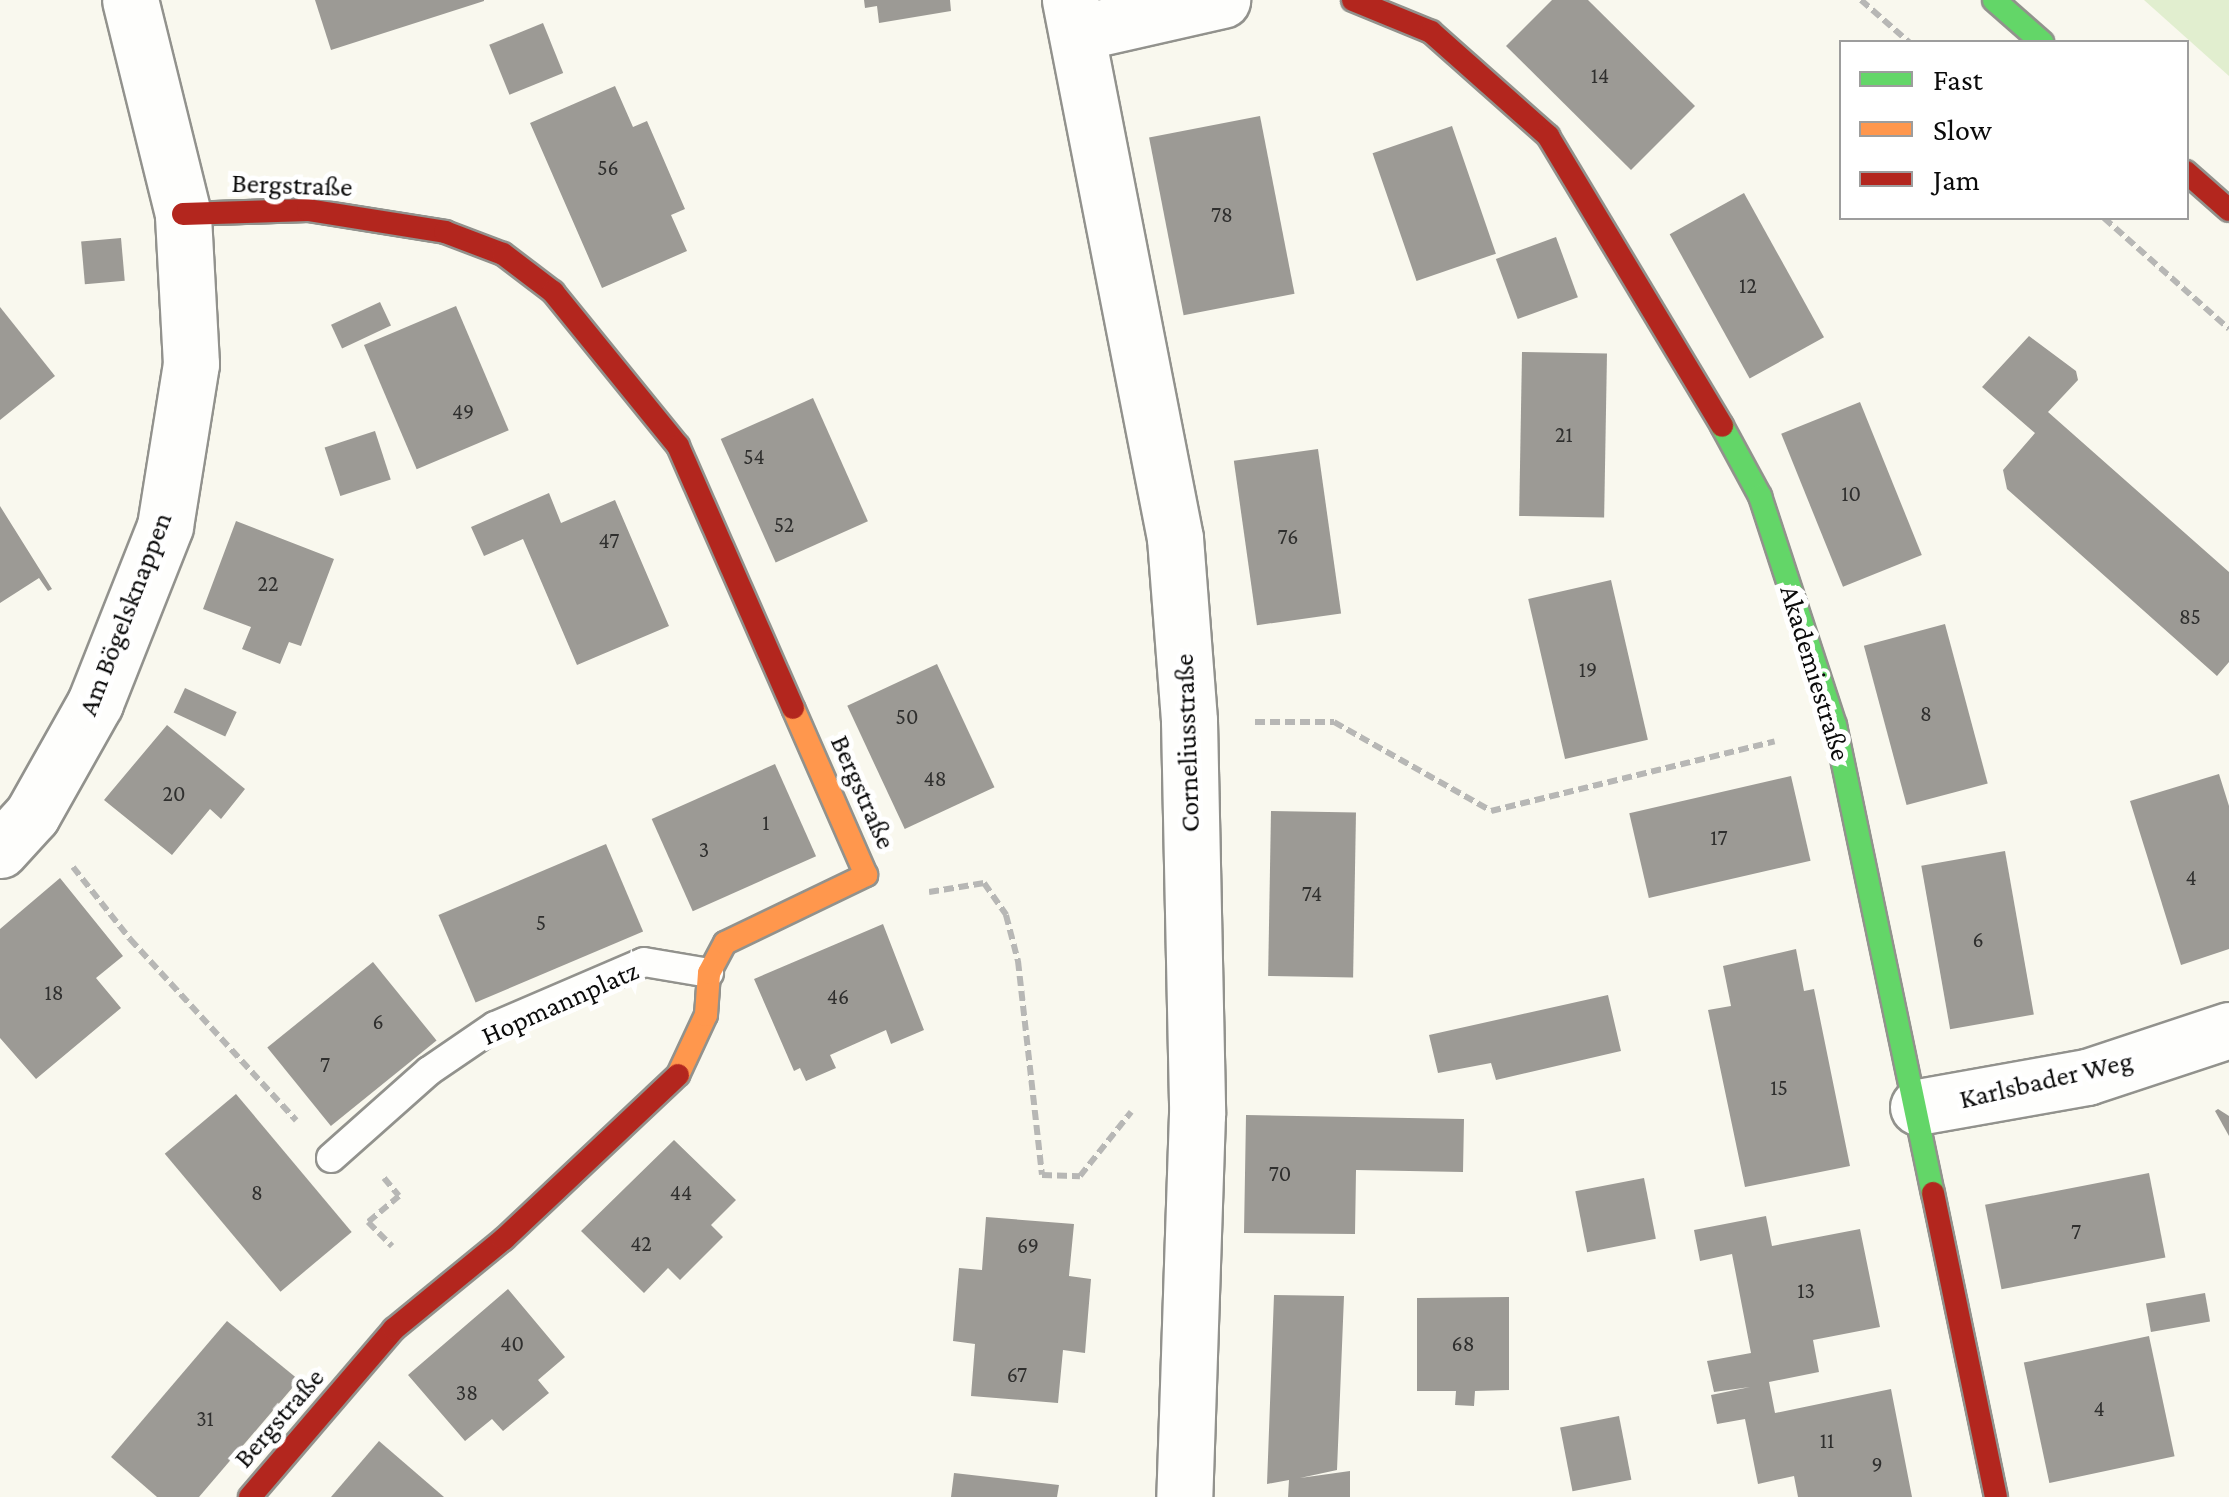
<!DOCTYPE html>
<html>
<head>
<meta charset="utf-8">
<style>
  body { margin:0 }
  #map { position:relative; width:2229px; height:1497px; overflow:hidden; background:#f9f8ee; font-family:"Crimson Pro",serif }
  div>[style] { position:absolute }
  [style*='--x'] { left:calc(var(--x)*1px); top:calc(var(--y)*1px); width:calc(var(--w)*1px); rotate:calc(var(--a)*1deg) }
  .green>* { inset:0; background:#e1eecf }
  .building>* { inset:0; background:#9c9a95; transform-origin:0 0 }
  .path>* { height:6px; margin-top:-3px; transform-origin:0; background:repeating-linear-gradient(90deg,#b7b7b5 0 10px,transparent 0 15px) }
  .roads { filter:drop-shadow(2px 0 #92928d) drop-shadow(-2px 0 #92928d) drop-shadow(0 2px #92928d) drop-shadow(0 -2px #92928d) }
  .lane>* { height:28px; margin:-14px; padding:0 14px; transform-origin:14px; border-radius:14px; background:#fefefc }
  .street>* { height:55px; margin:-27.5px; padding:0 27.5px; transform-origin:27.5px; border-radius:27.5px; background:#fefefc }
  .fast>* { height:22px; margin:-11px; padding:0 11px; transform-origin:11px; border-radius:11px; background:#63d668 }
  .slow>* { height:22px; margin:-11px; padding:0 11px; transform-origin:11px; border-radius:11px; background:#ff974d }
  .jam>* { height:22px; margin:-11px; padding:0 11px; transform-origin:11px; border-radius:11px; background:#b3261e }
  span { translate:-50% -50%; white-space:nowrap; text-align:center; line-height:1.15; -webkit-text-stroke:10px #fff; paint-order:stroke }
  .number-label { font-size:22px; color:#2f2f2e }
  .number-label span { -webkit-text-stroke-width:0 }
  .street-label { font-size:28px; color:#0b0b0b }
  .legend { position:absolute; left:1839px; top:40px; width:350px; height:180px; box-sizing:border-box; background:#fff; border:2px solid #9d9d9d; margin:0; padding:12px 18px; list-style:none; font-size:30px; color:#0b0b0b }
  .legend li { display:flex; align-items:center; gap:20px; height:50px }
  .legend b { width:50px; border:2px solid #9d9d9d }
</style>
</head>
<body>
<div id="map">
  <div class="green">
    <div style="clip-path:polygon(2144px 0,2229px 0,2229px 76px)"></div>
  </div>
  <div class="building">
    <div style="clip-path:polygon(315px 0,484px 0,484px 1px,331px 50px)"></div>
    <div style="clip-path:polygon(864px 0,950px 0,951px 11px,879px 23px,877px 6px,865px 8px)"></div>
    <div style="clip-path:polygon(1552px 0,1588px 0,1695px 106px,1631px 170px,1506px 46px)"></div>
    <div style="left:543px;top:23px;width:54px;height:58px;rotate:68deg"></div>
    <div style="clip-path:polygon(615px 86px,633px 127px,647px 121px,685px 209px,671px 215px,687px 251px,602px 288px,530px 123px)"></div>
    <div style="left:1260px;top:116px;width:181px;height:113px;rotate:79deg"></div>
    <div style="left:1452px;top:126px;width:135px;height:84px;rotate:71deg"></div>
    <div style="left:1744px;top:193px;width:165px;height:85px;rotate:61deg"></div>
    <div style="left:1556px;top:237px;width:64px;height:64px;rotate:70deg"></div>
    <div style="left:121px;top:238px;width:43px;height:40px;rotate:85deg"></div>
    <div style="left:380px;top:302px;width:26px;height:54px;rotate:65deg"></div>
    <div style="left:456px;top:306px;width:135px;height:100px;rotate:67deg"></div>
    <div style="clip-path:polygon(0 307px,55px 376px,0 420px)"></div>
    <div style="clip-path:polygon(2029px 336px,2076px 371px,2078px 380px,2048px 412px,2229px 572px,2229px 662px,2217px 676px,2007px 489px,2003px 470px,2035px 433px,1982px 387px)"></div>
    <div style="left:1522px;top:352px;width:85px;height:164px;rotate:1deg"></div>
    <div style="left:813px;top:398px;width:135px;height:101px;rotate:66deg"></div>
    <div style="left:1860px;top:402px;width:165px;height:85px;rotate:68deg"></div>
    <div style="left:375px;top:431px;width:51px;height:53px;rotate:72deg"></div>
    <div style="left:1318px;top:449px;width:166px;height:85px;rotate:82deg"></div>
    <div style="clip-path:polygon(549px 493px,561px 523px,615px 500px,669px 626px,577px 665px,523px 539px,484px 556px,471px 527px)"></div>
    <div style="clip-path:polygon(0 506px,52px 589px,48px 591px,39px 578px,0 603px)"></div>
    <div style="clip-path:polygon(236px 521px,334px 559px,301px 646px,289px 642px,280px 664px,242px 649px,251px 627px,203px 609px)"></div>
    <div style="left:1611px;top:580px;width:164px;height:85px;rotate:77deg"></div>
    <div style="left:1945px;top:624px;width:165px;height:84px;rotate:75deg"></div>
    <div style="left:937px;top:664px;width:136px;height:99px;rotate:65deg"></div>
    <div style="left:185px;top:688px;width:57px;height:27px;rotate:25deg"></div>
    <div style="clip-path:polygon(167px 725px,245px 789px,221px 819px,210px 809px,172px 855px,104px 800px)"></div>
    <div style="left:775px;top:764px;width:101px;height:135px;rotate:66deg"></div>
    <div style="clip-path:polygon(2219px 774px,2229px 806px,2229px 949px,2181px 965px,2130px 801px)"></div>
    <div style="left:1791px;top:776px;width:87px;height:166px;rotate:77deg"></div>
    <div style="left:1271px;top:811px;width:85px;height:165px;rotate:1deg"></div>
    <div style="left:606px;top:844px;width:95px;height:182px;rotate:67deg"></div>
    <div style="left:2005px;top:851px;width:166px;height:85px;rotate:80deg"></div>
    <div style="clip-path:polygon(60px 878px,123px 956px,96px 978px,121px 1008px,36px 1079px,0 1038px,0 929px)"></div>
    <div style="clip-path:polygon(883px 924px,924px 1030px,891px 1044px,886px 1030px,830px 1055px,836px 1068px,806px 1081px,800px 1068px,794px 1071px,754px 979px)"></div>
    <div style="clip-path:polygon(1796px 949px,1804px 991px,1814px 989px,1850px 1166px,1745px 1187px,1708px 1010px,1731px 1006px,1723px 966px)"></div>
    <div style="left:373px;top:962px;width:101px;height:136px;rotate:51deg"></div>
    <div style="clip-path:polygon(1608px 995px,1621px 1051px,1496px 1080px,1491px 1063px,1438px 1073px,1429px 1035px)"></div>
    <div style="left:236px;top:1094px;width:180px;height:93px;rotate:50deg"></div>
    <div style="clip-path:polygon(2218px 1109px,2229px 1116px,2229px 1136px,2215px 1111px)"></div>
    <div style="clip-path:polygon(1246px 1115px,1464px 1119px,1463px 1172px,1356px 1170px,1355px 1234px,1244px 1233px)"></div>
    <div style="clip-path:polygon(674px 1140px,736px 1200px,711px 1225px,723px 1237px,680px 1280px,668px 1268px,644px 1293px,581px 1231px)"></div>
    <div style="left:2149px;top:1173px;width:86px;height:167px;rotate:79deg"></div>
    <div style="left:1644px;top:1178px;width:62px;height:70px;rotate:79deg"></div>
    <div style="clip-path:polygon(1766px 1216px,1772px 1246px,1860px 1229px,1880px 1327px,1813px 1340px,1819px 1372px,1769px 1382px,1775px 1413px,1891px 1389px,1912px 1497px,1798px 1497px,1794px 1476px,1758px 1484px,1745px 1419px,1717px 1424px,1711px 1395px,1750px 1387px,1714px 1392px,1707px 1361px,1751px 1353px,1732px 1254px,1700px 1261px,1694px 1230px)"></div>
    <div style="clip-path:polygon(986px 1217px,1074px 1224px,1069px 1276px,1091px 1279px,1088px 1315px,1085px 1353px,1063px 1350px,1058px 1403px,971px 1396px,975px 1344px,953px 1341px,956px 1304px,959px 1268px,982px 1270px)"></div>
    <div style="clip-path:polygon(508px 1289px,565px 1357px,538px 1380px,549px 1393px,503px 1431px,492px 1419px,465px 1441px,408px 1375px)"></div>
    <div style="left:2205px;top:1293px;width:29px;height:60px;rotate:80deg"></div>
    <div style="clip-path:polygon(1274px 1295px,1344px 1296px,1337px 1470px,1300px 1478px,1350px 1471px,1350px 1497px,1288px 1497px,1289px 1480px,1267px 1484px)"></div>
    <div style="clip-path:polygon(1509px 1297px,1509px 1390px,1475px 1391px,1474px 1406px,1455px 1405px,1456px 1391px,1417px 1391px,1417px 1298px)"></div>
    <div style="clip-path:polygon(227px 1321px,299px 1380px,199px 1497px,157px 1497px,111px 1457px)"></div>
    <div style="left:2149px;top:1336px;width:123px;height:128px;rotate:78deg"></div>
    <div style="left:1619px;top:1416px;width:65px;height:60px;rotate:79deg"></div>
    <div style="clip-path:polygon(379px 1441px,444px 1497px,331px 1497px)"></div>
    <div style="clip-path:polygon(954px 1473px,1059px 1485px,1057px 1497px,951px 1497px)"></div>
  </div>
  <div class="path">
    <div style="--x:1861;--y:0;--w:64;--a:41.2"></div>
    <div style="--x:2104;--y:218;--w:167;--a:41.6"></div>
    <div style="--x:1255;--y:722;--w:79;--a:0"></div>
    <div style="--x:1334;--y:722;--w:180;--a:29.5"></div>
    <div style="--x:1491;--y:811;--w:292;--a:-13.8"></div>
    <div style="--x:73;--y:867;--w:92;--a:51.6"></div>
    <div style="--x:130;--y:939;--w:246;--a:47.5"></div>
    <div style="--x:929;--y:892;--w:56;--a:-9.3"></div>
    <div style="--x:984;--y:883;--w:39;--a:55"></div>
    <div style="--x:1006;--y:915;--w:48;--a:75.4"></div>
    <div style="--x:1018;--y:961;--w:215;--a:83.6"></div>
    <div style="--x:1042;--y:1175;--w:38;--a:2"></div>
    <div style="--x:1080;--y:1176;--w:82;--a:-51.4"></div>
    <div style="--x:384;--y:1178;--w:23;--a:50"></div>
    <div style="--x:399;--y:1196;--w:40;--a:140"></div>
    <div style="--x:368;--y:1222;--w:34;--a:45"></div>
  </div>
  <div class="roads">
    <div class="lane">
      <div style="--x:331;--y:1158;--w:131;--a:-41.6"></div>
      <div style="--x:429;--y:1071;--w:80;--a:-34.3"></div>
      <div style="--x:495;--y:1026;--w:162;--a:-23.2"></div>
      <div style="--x:644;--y:962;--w:66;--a:9.6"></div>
    </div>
    <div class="street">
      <div style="--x:1070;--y:0;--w:548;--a:78.96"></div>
      <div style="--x:1175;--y:538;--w:184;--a:85.6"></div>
      <div style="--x:1189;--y:721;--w:393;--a:88.8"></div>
      <div style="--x:1197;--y:1114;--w:383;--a:91.9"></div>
      <div style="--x:1077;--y:33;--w:149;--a:-12.8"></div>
      <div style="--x:0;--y:850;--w:47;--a:-47.6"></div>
      <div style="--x:32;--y:815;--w:129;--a:-60.6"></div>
      <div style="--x:95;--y:703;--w:190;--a:-68.4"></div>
      <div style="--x:165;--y:526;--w:164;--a:-80.9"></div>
      <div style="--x:191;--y:364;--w:150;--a:-93.1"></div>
      <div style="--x:183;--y:214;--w:220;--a:-103.9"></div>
      <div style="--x:1918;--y:1107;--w:172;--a:-10.1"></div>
      <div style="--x:2087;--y:1077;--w:150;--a:-18.3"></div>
    </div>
    <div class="fast">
      <div style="--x:1994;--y:0;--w:64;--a:41.2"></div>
      <div style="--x:1722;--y:426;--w:80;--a:61.5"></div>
      <div style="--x:1760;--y:496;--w:241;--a:71.9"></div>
      <div style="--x:1835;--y:725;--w:478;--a:78.2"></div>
    </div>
    <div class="slow">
      <div style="--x:678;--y:1075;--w:66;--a:-65"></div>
      <div style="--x:706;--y:1015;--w:42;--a:-85.9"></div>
      <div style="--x:709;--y:973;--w:34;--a:-62"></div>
      <div style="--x:725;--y:943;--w:157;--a:-25.7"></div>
      <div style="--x:866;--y:875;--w:182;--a:-113.6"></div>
    </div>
    <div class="jam">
      <div style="--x:1353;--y:0;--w:84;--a:22.3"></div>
      <div style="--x:1431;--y:32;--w:157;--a:41.6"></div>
      <div style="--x:1548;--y:136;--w:338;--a:59"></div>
      <div style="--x:2186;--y:172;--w:57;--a:41.5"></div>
      <div style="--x:183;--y:214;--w:125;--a:-1.8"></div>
      <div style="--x:308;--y:210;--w:139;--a:9.1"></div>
      <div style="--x:445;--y:232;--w:62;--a:20.8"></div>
      <div style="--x:503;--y:254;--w:63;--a:37.2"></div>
      <div style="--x:553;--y:292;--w:198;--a:50.9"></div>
      <div style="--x:678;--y:446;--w:286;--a:66.3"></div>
      <div style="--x:1933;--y:1193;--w:310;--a:78.3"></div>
      <div style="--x:250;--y:1497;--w:221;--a:-49.4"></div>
      <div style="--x:394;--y:1329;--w:142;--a:-39.3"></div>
      <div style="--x:504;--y:1239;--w:239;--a:-43.3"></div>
    </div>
  </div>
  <div class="number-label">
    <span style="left:1600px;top:76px">14</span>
    <span style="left:608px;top:168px">56</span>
    <span style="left:1222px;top:215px">78</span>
    <span style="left:1748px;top:286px">12</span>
    <span style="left:463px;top:412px">49</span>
    <span style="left:1564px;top:435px">21</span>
    <span style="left:754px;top:457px">54</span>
    <span style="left:1851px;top:494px">10</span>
    <span style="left:784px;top:525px">52</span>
    <span style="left:1288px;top:537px">76</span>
    <span style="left:609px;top:541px">47</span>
    <span style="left:268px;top:584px">22</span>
    <span style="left:2190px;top:617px">85</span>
    <span style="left:1588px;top:670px">19</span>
    <span style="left:1926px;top:714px">8</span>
    <span style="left:907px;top:717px">50</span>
    <span style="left:935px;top:779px">48</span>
    <span style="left:174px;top:794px">20</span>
    <span style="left:766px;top:823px">1</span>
    <span style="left:1719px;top:838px">17</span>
    <span style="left:704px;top:850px">3</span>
    <span style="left:2191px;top:878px">4</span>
    <span style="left:1312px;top:894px">74</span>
    <span style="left:541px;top:923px">5</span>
    <span style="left:1978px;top:940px">6</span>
    <span style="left:54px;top:993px">18</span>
    <span style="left:838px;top:997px">46</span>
    <span style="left:378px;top:1022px">6</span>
    <span style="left:325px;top:1065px">7</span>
    <span style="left:1779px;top:1088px">15</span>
    <span style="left:1280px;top:1174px">70</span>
    <span style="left:257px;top:1193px">8</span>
    <span style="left:681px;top:1193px">44</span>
    <span style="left:2076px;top:1232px">7</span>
    <span style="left:641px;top:1244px">42</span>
    <span style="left:1028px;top:1246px">69</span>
    <span style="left:1806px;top:1291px">13</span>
    <span style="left:512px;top:1344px">40</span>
    <span style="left:1463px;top:1344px">68</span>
    <span style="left:1017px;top:1375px">67</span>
    <span style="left:467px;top:1393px">38</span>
    <span style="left:2099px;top:1409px">4</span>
    <span style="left:205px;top:1419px">31</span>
    <span style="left:1827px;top:1441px">11</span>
    <span style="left:1877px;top:1465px">9</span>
  </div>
  <div class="street-label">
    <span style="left:292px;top:185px;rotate:2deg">Bergstraße</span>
    <span style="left:125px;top:614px;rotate:-69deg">Am Bögelsknappen</span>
    <span style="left:1815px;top:673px;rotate:73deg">Akademiestraße</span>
    <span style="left:1187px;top:743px;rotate:-92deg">Corneliusstraße</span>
    <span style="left:863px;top:792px;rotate:66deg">Bergstraße</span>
    <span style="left:560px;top:1003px;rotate:-24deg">Hopmannplatz</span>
    <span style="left:2046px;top:1080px;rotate:-13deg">Karlsbader Weg</span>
    <span style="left:279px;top:1418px;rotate:-49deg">Bergstraße</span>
  </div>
  <ul class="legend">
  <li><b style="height:12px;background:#63d668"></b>Fast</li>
  <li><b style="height:12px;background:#ff974d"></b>Slow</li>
  <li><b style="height:12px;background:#b3261e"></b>Jam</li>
  </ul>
</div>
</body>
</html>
